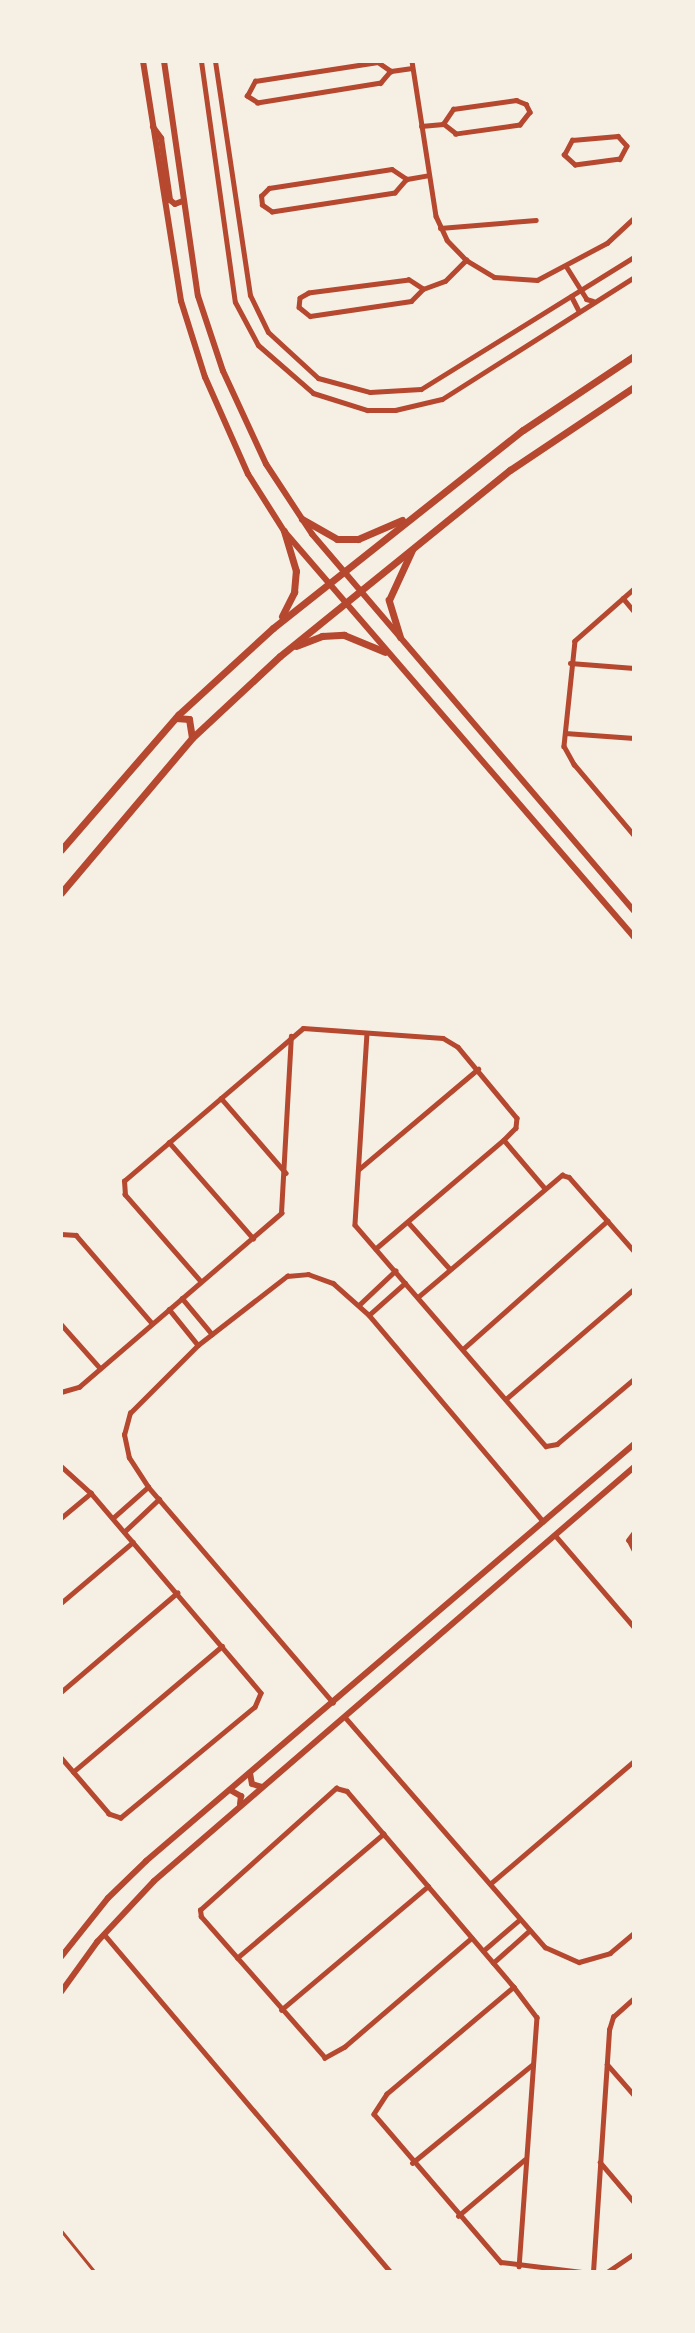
<!DOCTYPE html>
<html>
<head>
<meta charset="utf-8">
<style>
  body { margin:0 }
  #map { position:relative; width:695px; height:2333px; overflow:hidden; background:#f6efe4; font-family:"DM Sans",sans-serif }
  div>[style] { position:absolute }
  [style*='--x'] { left:calc(var(--x)*1px); top:calc(var(--y)*1px); width:calc(var(--w)*1px); rotate:calc(var(--a)*1deg) }
  .service>* { height:2.5px; margin:-1.25px; padding:0 1.25px; transform-origin:1.25px; border-radius:1.25px; background:#b5482f }
  .minor>* { height:4.5px; margin:-2.25px; padding:0 2.25px; transform-origin:2.25px; border-radius:2.25px; background:#b5482f }
  .tertiary>* { height:5px; margin:-2.5px; padding:0 2.5px; transform-origin:2.5px; border-radius:2.5px; background:#b5482f }
  .secondary>* { height:6px; margin:-3px; padding:0 3px; transform-origin:3px; border-radius:3px; background:#b5482f }
  .primary>* { height:7px; margin:-3.5px; padding:0 3.5px; transform-origin:3.5px; border-radius:3.5px; background:#b5482f }
  span { translate:-50% -50%; white-space:nowrap; text-align:center; line-height:1.15; -webkit-text-stroke:6px #f6efe4; paint-order:stroke }
  .frame { position:absolute; inset:0; border:63px solid #f6efe4; pointer-events:none }
</style>
</head>
<body>
<div id="map">
  <div class="service">
    <div style="--x:61;--y:2230;--w:54;--a:51"></div>
  </div>
  <div class="minor">
    <div style="--x:412;--y:61;--w:157;--a:81.2"></div>
    <div style="--x:436;--y:216;--w:26;--a:65"></div>
    <div style="--x:447;--y:240;--w:28;--a:46"></div>
    <div style="--x:466;--y:260;--w:33;--a:31"></div>
    <div style="--x:494;--y:277;--w:43;--a:4"></div>
    <div style="--x:537;--y:280;--w:79;--a:-27.9"></div>
    <div style="--x:607;--y:243;--w:37;--a:-43"></div>
    <div style="--x:378;--y:62;--w:16;--a:35"></div>
    <div style="--x:391;--y:71;--w:16;--a:130"></div>
    <div style="--x:381;--y:83;--w:125;--a:170.8"></div>
    <div style="--x:258;--y:103;--w:13;--a:-148"></div>
    <div style="--x:247;--y:96;--w:17;--a:-62"></div>
    <div style="--x:255;--y:81;--w:124;--a:-8.8"></div>
    <div style="--x:391;--y:71;--w:21;--a:-8"></div>
    <div style="--x:516;--y:100;--w:11;--a:22"></div>
    <div style="--x:526;--y:104;--w:9;--a:63"></div>
    <div style="--x:530;--y:112;--w:16;--a:128"></div>
    <div style="--x:520;--y:125;--w:65;--a:172"></div>
    <div style="--x:456;--y:134;--w:16;--a:-142"></div>
    <div style="--x:443;--y:124;--w:18;--a:-56"></div>
    <div style="--x:453;--y:109;--w:64;--a:-8.1"></div>
    <div style="--x:421;--y:126;--w:22;--a:-5"></div>
    <div style="--x:618;--y:136;--w:13;--a:48"></div>
    <div style="--x:627;--y:146;--w:15;--a:118"></div>
    <div style="--x:620;--y:159;--w:45;--a:172.4"></div>
    <div style="--x:575;--y:165;--w:15;--a:-138"></div>
    <div style="--x:564;--y:155;--w:17;--a:-62"></div>
    <div style="--x:572;--y:140;--w:46;--a:-5"></div>
    <div style="--x:392;--y:169;--w:18;--a:34"></div>
    <div style="--x:407;--y:179;--w:18;--a:131"></div>
    <div style="--x:395;--y:193;--w:124;--a:171.2"></div>
    <div style="--x:272;--y:212;--w:12;--a:-145"></div>
    <div style="--x:262;--y:205;--w:9;--a:-96"></div>
    <div style="--x:261;--y:196;--w:11;--a:-45"></div>
    <div style="--x:269;--y:188;--w:124;--a:-8.8"></div>
    <div style="--x:407;--y:179;--w:22;--a:-10"></div>
    <div style="--x:440;--y:228;--w:96;--a:-4.8"></div>
    <div style="--x:423;--y:289;--w:17;--a:-147"></div>
    <div style="--x:409;--y:280;--w:101;--a:172.6"></div>
    <div style="--x:309;--y:293;--w:10;--a:151"></div>
    <div style="--x:300;--y:298;--w:9;--a:96"></div>
    <div style="--x:299;--y:307;--w:14;--a:39"></div>
    <div style="--x:310;--y:316;--w:102;--a:-8.4"></div>
    <div style="--x:411;--y:301;--w:17;--a:-45"></div>
    <div style="--x:423;--y:289;--w:23;--a:-20"></div>
    <div style="--x:445;--y:281;--w:30;--a:-45"></div>
    <div style="--x:634;--y:589;--w:79;--a:138.6"></div>
    <div style="--x:575;--y:641;--w:106;--a:96"></div>
    <div style="--x:564;--y:746;--w:21;--a:61"></div>
    <div style="--x:574;--y:764;--w:93;--a:49.8"></div>
    <div style="--x:623;--y:598;--w:17;--a:50"></div>
    <div style="--x:570;--y:663;--w:64;--a:4.5"></div>
    <div style="--x:565;--y:733;--w:69;--a:4.1"></div>
    <div style="--x:367;--y:1033;--w:192;--a:93.6"></div>
    <div style="--x:355;--y:1225;--w:292;--a:49.2"></div>
    <div style="--x:546;--y:1446;--w:11;--a:-10"></div>
    <div style="--x:557;--y:1444;--w:101;--a:-40.2"></div>
    <div style="--x:221;--y:1098;--w:99;--a:49.1"></div>
    <div style="--x:504;--y:1140;--w:62;--a:49.6"></div>
    <div style="--x:169;--y:1142;--w:128;--a:48.8"></div>
    <div style="--x:358;--y:1170;--w:157;--a:-40.1"></div>
    <div style="--x:408;--y:1222;--w:63;--a:48.2"></div>
    <div style="--x:61;--y:1234;--w:15;--a:4"></div>
    <div style="--x:76;--y:1235;--w:116;--a:49.2"></div>
    <div style="--x:201;--y:1282;--w:116;--a:-131.1"></div>
    <div style="--x:125;--y:1195;--w:14;--a:-94"></div>
    <div style="--x:124;--y:1181;--w:235;--a:-40.5"></div>
    <div style="--x:303;--y:1028;--w:140;--a:4.1"></div>
    <div style="--x:443;--y:1038;--w:17;--a:31"></div>
    <div style="--x:458;--y:1047;--w:92;--a:50.3"></div>
    <div style="--x:517;--y:1118;--w:10;--a:96"></div>
    <div style="--x:516;--y:1128;--w:17;--a:135"></div>
    <div style="--x:504;--y:1140;--w:168;--a:139.6"></div>
    <div style="--x:418;--y:1297;--w:189;--a:-40.3"></div>
    <div style="--x:562;--y:1175;--w:7;--a:16"></div>
    <div style="--x:569;--y:1177;--w:98;--a:48.7"></div>
    <div style="--x:182;--y:1298;--w:47;--a:50.2"></div>
    <div style="--x:359;--y:1305;--w:50;--a:-43.4"></div>
    <div style="--x:169;--y:1309;--w:46;--a:51.1"></div>
    <div style="--x:369;--y:1315;--w:48;--a:-41.6"></div>
    <div style="--x:61;--y:1324;--w:59;--a:48.4"></div>
    <div style="--x:463;--y:1349;--w:193;--a:-41.6"></div>
    <div style="--x:61;--y:1392;--w:19;--a:-16"></div>
    <div style="--x:79;--y:1387;--w:267;--a:-40.7"></div>
    <div style="--x:281;--y:1213;--w:177;--a:-86.8"></div>
    <div style="--x:506;--y:1399;--w:169;--a:-40.7"></div>
    <div style="--x:61;--y:1466;--w:40;--a:42"></div>
    <div style="--x:91;--y:1493;--w:262;--a:49.6"></div>
    <div style="--x:261;--y:1693;--w:15;--a:113"></div>
    <div style="--x:255;--y:1707;--w:174;--a:140.4"></div>
    <div style="--x:121;--y:1818;--w:13;--a:-162"></div>
    <div style="--x:109;--y:1814;--w:74;--a:-130.6"></div>
    <div style="--x:61;--y:1518;--w:39;--a:-40"></div>
    <div style="--x:113;--y:1518;--w:47;--a:-41.5"></div>
    <div style="--x:124;--y:1532;--w:48;--a:-43.3"></div>
    <div style="--x:634;--y:1533;--w:9;--a:126"></div>
    <div style="--x:629;--y:1540;--w:11;--a:63"></div>
    <div style="--x:555;--y:1535;--w:121;--a:49.3"></div>
    <div style="--x:61;--y:1603;--w:94;--a:-40.3"></div>
    <div style="--x:61;--y:1692;--w:153;--a:-40.5"></div>
    <div style="--x:333;--y:1703;--w:284;--a:-130.6"></div>
    <div style="--x:148;--y:1487;--w:35;--a:-123"></div>
    <div style="--x:129;--y:1458;--w:24;--a:-102"></div>
    <div style="--x:124;--y:1435;--w:23;--a:-75"></div>
    <div style="--x:130;--y:1413;--w:96;--a:-45"></div>
    <div style="--x:198;--y:1345;--w:113;--a:-37.8"></div>
    <div style="--x:287;--y:1276;--w:21;--a:-5"></div>
    <div style="--x:308;--y:1274;--w:27;--a:20"></div>
    <div style="--x:333;--y:1283;--w:48;--a:41.6"></div>
    <div style="--x:369;--y:1315;--w:270;--a:49.8"></div>
    <div style="--x:345;--y:1717;--w:305;--a:49"></div>
    <div style="--x:545;--y:1947;--w:37;--a:24"></div>
    <div style="--x:579;--y:1962;--w:32;--a:-16"></div>
    <div style="--x:610;--y:1953;--w:31;--a:-40"></div>
    <div style="--x:73;--y:1772;--w:195;--a:-40.2"></div>
    <div style="--x:490;--y:1884;--w:189;--a:-40.5"></div>
    <div style="--x:104;--y:1934;--w:443;--a:49.7"></div>
    <div style="--x:472;--y:1938;--w:167;--a:139.4"></div>
    <div style="--x:345;--y:2047;--w:23;--a:151"></div>
    <div style="--x:325;--y:2058;--w:188;--a:-131.3"></div>
    <div style="--x:201;--y:1917;--w:7;--a:-98"></div>
    <div style="--x:200;--y:1910;--w:183;--a:-41.9"></div>
    <div style="--x:336;--y:1788;--w:11;--a:15"></div>
    <div style="--x:347;--y:1791;--w:125;--a:49.5"></div>
    <div style="--x:428;--y:1886;--w:133;--a:49.6"></div>
    <div style="--x:514;--y:1987;--w:38;--a:53"></div>
    <div style="--x:537;--y:2017;--w:250;--a:94.1"></div>
    <div style="--x:483;--y:1951;--w:48;--a:-40.7"></div>
    <div style="--x:237;--y:1958;--w:192;--a:-40.3"></div>
    <div style="--x:493;--y:1963;--w:48;--a:-41.6"></div>
    <div style="--x:514;--y:1987;--w:166;--a:139.9"></div>
    <div style="--x:387;--y:2094;--w:24;--a:123"></div>
    <div style="--x:374;--y:2114;--w:195;--a:49.4"></div>
    <div style="--x:501;--y:2262;--w:81;--a:7.1"></div>
    <div style="--x:281;--y:2010;--w:192;--a:-40.1"></div>
    <div style="--x:607;--y:2064;--w:41;--a:48.9"></div>
    <div style="--x:600;--y:2162;--w:52;--a:49.6"></div>
    <div style="--x:412;--y:2163;--w:156;--a:-39.3"></div>
    <div style="--x:458;--y:2216;--w:87;--a:-40.3"></div>
    <div style="--x:593;--y:2272;--w:243;--a:-86.2"></div>
    <div style="--x:609;--y:2030;--w:14;--a:-73"></div>
    <div style="--x:613;--y:2017;--w:28;--a:-42"></div>
    <div style="--x:607;--y:2272;--w:32;--a:-34"></div>
  </div>
  <div class="tertiary">
    <div style="--x:201;--y:61;--w:243;--a:82"></div>
    <div style="--x:235;--y:302;--w:49;--a:61.9"></div>
    <div style="--x:258;--y:345;--w:73;--a:41.1"></div>
    <div style="--x:313;--y:393;--w:57;--a:17.5"></div>
    <div style="--x:367;--y:410;--w:28;--a:0"></div>
    <div style="--x:395;--y:410;--w:48;--a:-13.2"></div>
    <div style="--x:442;--y:399;--w:227;--a:-32.4"></div>
    <div style="--x:215;--y:61;--w:237;--a:81.5"></div>
    <div style="--x:250;--y:295;--w:41;--a:64.1"></div>
    <div style="--x:268;--y:332;--w:68;--a:42.6"></div>
    <div style="--x:318;--y:378;--w:54;--a:15.1"></div>
    <div style="--x:370;--y:392;--w:51;--a:-3.4"></div>
    <div style="--x:421;--y:389;--w:251;--a:-31.8"></div>
    <div style="--x:567;--y:268;--w:36;--a:58"></div>
    <div style="--x:586;--y:299;--w:7;--a:16"></div>
    <div style="--x:571;--y:296;--w:16;--a:63"></div>
  </div>
  <div class="secondary">
    <div style="--x:143;--y:61;--w:243;--a:81"></div>
    <div style="--x:181;--y:301;--w:80;--a:72.5"></div>
    <div style="--x:205;--y:377;--w:106;--a:66.1"></div>
    <div style="--x:248;--y:474;--w:67;--a:57.7"></div>
    <div style="--x:284;--y:531;--w:536;--a:49.24"></div>
    <div style="--x:164;--y:61;--w:237;--a:81.8"></div>
    <div style="--x:198;--y:296;--w:79;--a:71.6"></div>
    <div style="--x:223;--y:371;--w:102;--a:65.2"></div>
    <div style="--x:266;--y:464;--w:84;--a:56.7"></div>
    <div style="--x:312;--y:534;--w:496;--a:49.5"></div>
    <div style="--x:153;--y:127;--w:14;--a:54"></div>
    <div style="--x:161;--y:138;--w:63;--a:81.7"></div>
    <div style="--x:170;--y:200;--w:6;--a:39"></div>
    <div style="--x:175;--y:204;--w:9;--a:-21"></div>
    <div style="--x:250;--y:1773;--w:11;--a:80"></div>
    <div style="--x:252;--y:1784;--w:10;--a:17"></div>
    <div style="--x:230;--y:1790;--w:13;--a:29"></div>
    <div style="--x:241;--y:1796;--w:8;--a:97"></div>
    <div style="--x:61;--y:1957;--w:75;--a:-51.5"></div>
    <div style="--x:108;--y:1898;--w:53;--a:-44.2"></div>
    <div style="--x:146;--y:1861;--w:642;--a:-40.51"></div>
    <div style="--x:61;--y:1992;--w:62;--a:-54.2"></div>
    <div style="--x:97;--y:1942;--w:83;--a:-46.9"></div>
    <div style="--x:154;--y:1881;--w:634;--a:-40.78"></div>
  </div>
  <div class="primary">
    <div style="--x:302;--y:519;--w:40;--a:29.7"></div>
    <div style="--x:337;--y:539;--w:21;--a:0"></div>
    <div style="--x:358;--y:539;--w:48;--a:-23.4"></div>
    <div style="--x:282;--y:616;--w:27;--a:-63"></div>
    <div style="--x:294;--y:592;--w:21;--a:-85"></div>
    <div style="--x:296;--y:571;--w:42;--a:-106.7"></div>
    <div style="--x:400;--y:637;--w:39;--a:-107"></div>
    <div style="--x:389;--y:600;--w:55;--a:-65.3"></div>
    <div style="--x:296;--y:646;--w:28;--a:-21"></div>
    <div style="--x:322;--y:636;--w:22;--a:-3"></div>
    <div style="--x:344;--y:635;--w:44;--a:22.5"></div>
    <div style="--x:176;--y:718;--w:13;--a:4"></div>
    <div style="--x:189;--y:719;--w:18;--a:81"></div>
    <div style="--x:61;--y:850;--w:179;--a:-49.1"></div>
    <div style="--x:178;--y:715;--w:129;--a:-42.5"></div>
    <div style="--x:273;--y:628;--w:319;--a:-38.4"></div>
    <div style="--x:523;--y:430;--w:133;--a:-33.7"></div>
    <div style="--x:61;--y:893;--w:203;--a:-49.8"></div>
    <div style="--x:192;--y:738;--w:120;--a:-43"></div>
    <div style="--x:280;--y:656;--w:296;--a:-39"></div>
    <div style="--x:510;--y:470;--w:149;--a:-33.8"></div>
  </div>
  <div class="frame"></div>
</div>
</body>
</html>
